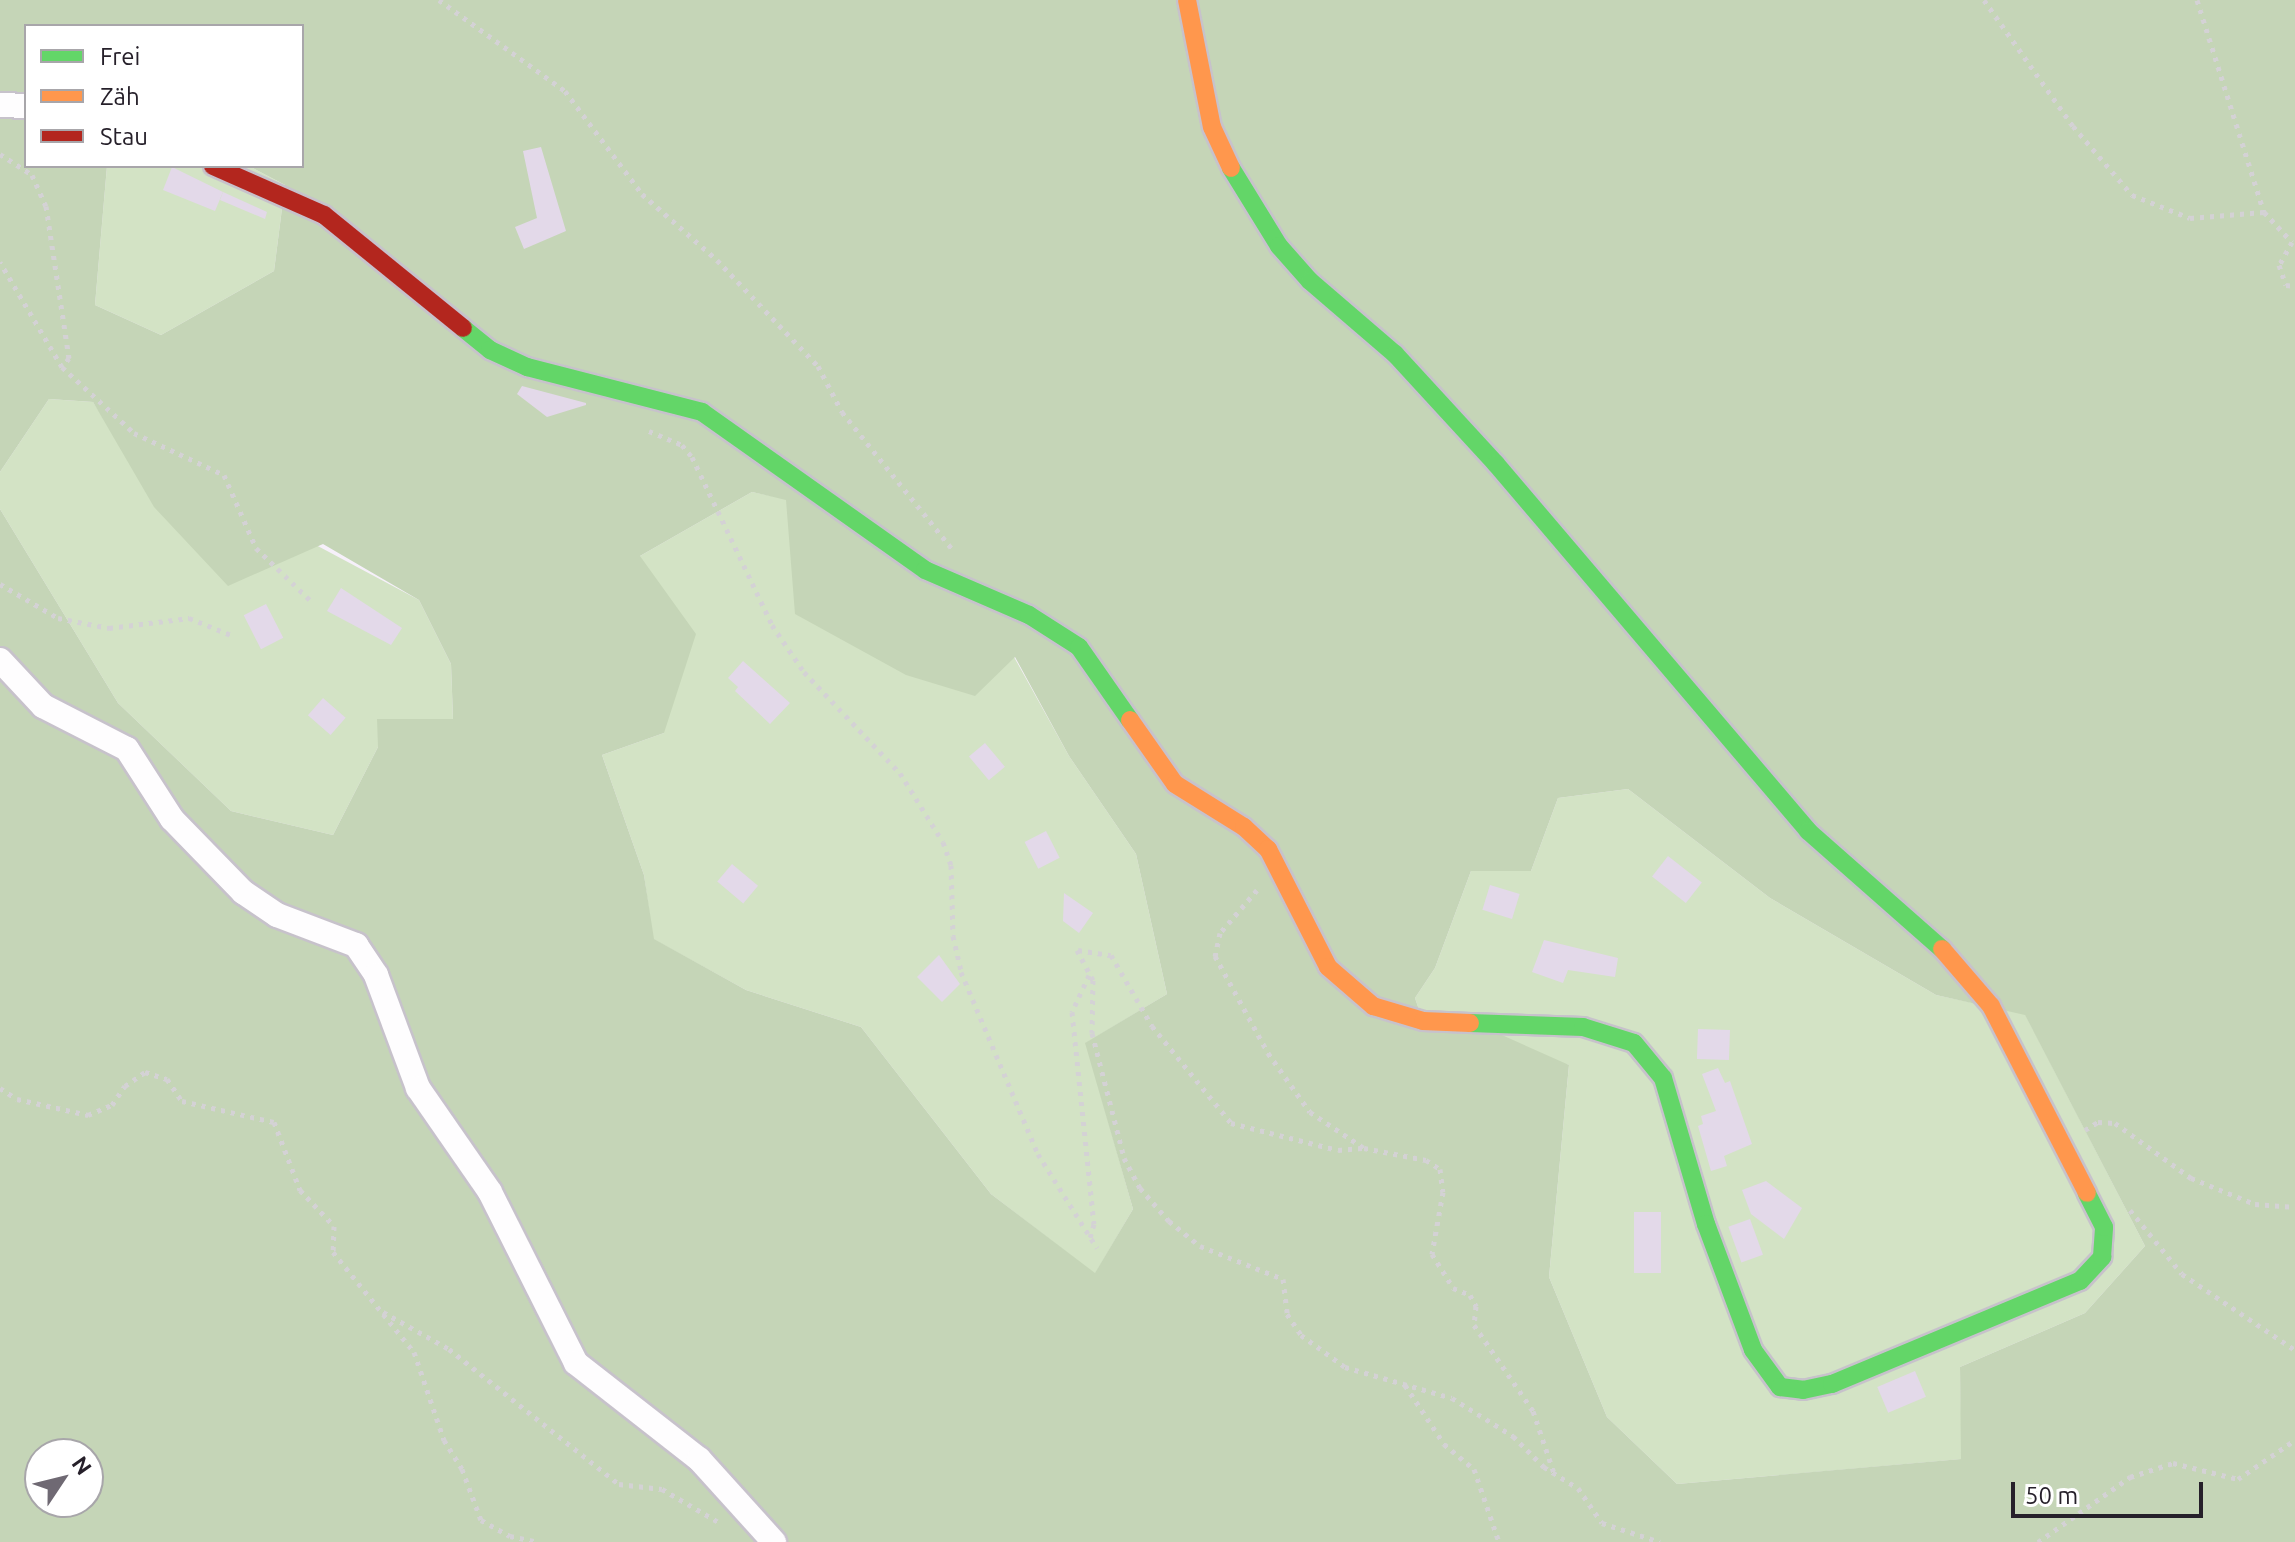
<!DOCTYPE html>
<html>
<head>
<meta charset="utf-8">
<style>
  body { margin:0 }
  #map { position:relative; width:2295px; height:1542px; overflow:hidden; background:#f6f0fa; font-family:Ubuntu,sans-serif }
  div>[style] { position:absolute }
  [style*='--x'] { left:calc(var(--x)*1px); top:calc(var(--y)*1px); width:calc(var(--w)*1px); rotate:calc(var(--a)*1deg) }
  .green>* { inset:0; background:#d3e3c5 }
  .forest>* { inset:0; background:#c5d5b7 }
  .building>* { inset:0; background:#e3d9e9; transform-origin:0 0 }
  .path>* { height:5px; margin-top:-2.5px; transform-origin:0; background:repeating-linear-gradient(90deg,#d4d2d5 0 4px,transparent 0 10px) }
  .roads { filter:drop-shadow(2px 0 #c7c2cb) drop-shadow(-2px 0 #c7c2cb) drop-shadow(0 2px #c7c2cb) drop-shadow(0 -2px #c7c2cb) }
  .street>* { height:24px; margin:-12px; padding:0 12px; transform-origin:12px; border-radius:12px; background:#fefdfe }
  .fast>* { height:18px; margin:-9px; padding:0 9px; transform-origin:9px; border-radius:9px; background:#63d668 }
  .slow>* { height:18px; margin:-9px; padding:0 9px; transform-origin:9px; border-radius:9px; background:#ff974d }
  .jam>* { height:18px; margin:-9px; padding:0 9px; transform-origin:9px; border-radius:9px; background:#b3261e }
  span { translate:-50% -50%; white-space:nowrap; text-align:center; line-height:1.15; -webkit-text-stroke:6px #fff; paint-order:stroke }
  .legend { position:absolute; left:24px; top:24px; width:280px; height:144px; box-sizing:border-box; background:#fff; border:2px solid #a8a6aa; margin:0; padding:10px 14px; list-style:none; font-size:24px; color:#26202a }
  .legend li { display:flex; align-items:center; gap:16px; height:40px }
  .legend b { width:40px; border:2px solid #a8a6aa }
  .north { position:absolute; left:24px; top:1438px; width:80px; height:80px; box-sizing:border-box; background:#fff; border:2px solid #a8a6aa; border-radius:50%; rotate:55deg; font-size:22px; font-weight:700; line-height:32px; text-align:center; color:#26202a }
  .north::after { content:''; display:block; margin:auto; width:28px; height:36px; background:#6f6973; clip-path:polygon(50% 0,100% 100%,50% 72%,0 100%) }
  .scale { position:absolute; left:2011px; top:1482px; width:192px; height:36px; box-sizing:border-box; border:4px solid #26202a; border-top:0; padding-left:10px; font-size:24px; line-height:28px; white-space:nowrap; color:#26202a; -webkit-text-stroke:6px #fff; paint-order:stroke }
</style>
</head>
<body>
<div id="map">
  <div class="green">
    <div style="clip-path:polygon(107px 166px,249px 166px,285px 185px,274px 271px,161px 335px,95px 305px)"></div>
    <div style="clip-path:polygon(49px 399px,93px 402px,117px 439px,419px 600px,451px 664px,453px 720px,378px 747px,333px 835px,231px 811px,118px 703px,0 509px,0 472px)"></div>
    <div style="clip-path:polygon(752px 492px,786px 499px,1014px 657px,1069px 756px,1136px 854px,1167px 994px,1086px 1043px,1133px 1209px,1095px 1274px,991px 1194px,861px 1027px,746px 990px,653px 939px,644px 875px,602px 755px,664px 733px,640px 556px)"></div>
    <div style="clip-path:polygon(1628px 789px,1770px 898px,1936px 995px,2025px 1014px,2145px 1246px,2085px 1313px,1960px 1367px,1962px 1459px,1677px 1484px,1607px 1417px,1549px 1277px,1569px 1065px,1426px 1030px,1415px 998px,1435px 968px,1471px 871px,1531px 871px,1558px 798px)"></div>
  </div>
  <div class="forest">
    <div style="clip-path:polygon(evenodd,0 0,2295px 0,2295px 1542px,0 1542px,0 509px,118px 703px,231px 811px,333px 835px,378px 747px,377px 719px,453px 719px,451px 664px,419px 600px,323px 544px,228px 586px,154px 507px,93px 402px,49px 399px,0 472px,0 0,26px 26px,302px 26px,302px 166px,249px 166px,285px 185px,274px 271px,161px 335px,95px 305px,107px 166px,26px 166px,26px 26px,0 0,752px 492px,786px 500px,795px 614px,906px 675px,975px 696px,1015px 657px,1069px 756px,1136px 854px,1167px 994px,1085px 1043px,1133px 1209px,1095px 1273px,991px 1194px,861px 1027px,746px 990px,654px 939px,644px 875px,602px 755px,664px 733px,696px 634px,640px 556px,752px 492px,0 0,1628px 789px,1770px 898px,1936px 995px,2025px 1015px,2145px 1246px,2085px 1313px,1960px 1367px,1961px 1459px,1677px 1484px,1607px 1417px,1549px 1277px,1569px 1065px,1459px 1016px,1426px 1030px,1415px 998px,1435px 968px,1471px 871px,1531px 871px,1558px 798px,1628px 789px,0 0,40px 1454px,88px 1454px,88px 1502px,40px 1502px,40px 1454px)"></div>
  </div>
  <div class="building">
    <div style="clip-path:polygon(541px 147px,566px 231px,524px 249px,515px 227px,537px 218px,523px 151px)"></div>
    <div style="clip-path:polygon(172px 167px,223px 192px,215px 211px,163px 190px)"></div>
    <div style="clip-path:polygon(223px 192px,267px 212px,265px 219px,220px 200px)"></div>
    <div style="clip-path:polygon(522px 386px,586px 403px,586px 405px,547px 417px,517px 394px)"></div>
    <div style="clip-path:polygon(341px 588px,402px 628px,391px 645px,327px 611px)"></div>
    <div style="left:266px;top:604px;width:38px;height:25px;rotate:63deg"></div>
    <div style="clip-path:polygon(743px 661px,790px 703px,770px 724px,735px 691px,738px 687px,728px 678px)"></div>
    <div style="left:323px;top:698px;width:30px;height:23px;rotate:41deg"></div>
    <div style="left:985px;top:743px;width:31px;height:21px;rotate:50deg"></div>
    <div style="left:1046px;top:831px;width:30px;height:24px;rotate:63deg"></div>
    <div style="left:1668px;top:856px;width:43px;height:26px;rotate:38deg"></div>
    <div style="left:732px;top:864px;width:34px;height:23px;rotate:40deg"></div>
    <div style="left:1490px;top:885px;width:31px;height:26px;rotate:17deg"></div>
    <div style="clip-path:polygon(1064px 893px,1093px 913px,1079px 933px,1063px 921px)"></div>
    <div style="clip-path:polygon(1544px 940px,1618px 958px,1615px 977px,1568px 970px,1563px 983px,1532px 972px)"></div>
    <div style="clip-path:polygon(939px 955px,960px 984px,942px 1002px,917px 977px)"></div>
    <div style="left:1698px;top:1029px;width:32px;height:30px;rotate:2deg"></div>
    <div style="clip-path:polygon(1718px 1068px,1725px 1083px,1730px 1081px,1752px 1144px,1724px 1156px,1727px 1166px,1711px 1171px,1698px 1126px,1703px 1124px,1701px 1116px,1716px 1111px,1702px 1074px)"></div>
    <div style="clip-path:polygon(1766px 1181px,1802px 1208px,1784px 1239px,1751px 1214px,1742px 1190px)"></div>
    <div style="left:1634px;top:1212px;width:27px;height:61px"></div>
    <div style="left:1750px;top:1219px;width:38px;height:23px;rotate:70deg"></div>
    <div style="left:1915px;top:1371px;width:28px;height:41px;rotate:67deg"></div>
  </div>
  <div class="path">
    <div style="--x:439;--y:0;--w:155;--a:35.8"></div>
    <div style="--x:565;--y:91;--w:129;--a:53.2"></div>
    <div style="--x:642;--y:194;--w:100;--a:41.3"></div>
    <div style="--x:717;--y:260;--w:146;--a:46.4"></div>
    <div style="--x:818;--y:366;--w:52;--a:62.4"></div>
    <div style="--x:842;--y:412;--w:177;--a:51.2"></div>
    <div style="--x:1984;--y:0;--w:154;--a:54.8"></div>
    <div style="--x:2073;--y:126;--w:91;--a:49.5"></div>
    <div style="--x:2132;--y:195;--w:62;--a:21.6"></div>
    <div style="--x:2190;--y:218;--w:74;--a:-4.6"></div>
    <div style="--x:2197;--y:0;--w:222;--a:72.5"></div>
    <div style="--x:2264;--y:212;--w:41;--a:47"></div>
    <div style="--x:2292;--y:242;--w:26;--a:119"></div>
    <div style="--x:2279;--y:265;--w:21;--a:71"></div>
    <div style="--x:2286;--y:285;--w:9;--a:6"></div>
    <div style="--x:0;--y:154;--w:38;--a:33"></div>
    <div style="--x:32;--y:175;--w:34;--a:66"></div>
    <div style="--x:46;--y:206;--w:154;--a:81.4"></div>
    <div style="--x:69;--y:358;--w:11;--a:128"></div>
    <div style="--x:62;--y:367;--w:122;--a:-120.6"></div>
    <div style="--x:62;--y:367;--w:98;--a:42.5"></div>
    <div style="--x:134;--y:433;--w:99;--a:25"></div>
    <div style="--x:224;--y:475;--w:80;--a:66.3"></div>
    <div style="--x:256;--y:548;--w:76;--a:43.9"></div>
    <div style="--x:649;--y:431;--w:36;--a:23"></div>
    <div style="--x:682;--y:445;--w:16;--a:50"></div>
    <div style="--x:692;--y:457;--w:186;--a:64.5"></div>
    <div style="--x:772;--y:625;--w:57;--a:55.8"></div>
    <div style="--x:804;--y:672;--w:139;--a:46.5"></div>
    <div style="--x:900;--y:773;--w:81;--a:58.1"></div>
    <div style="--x:943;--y:842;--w:24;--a:71"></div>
    <div style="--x:951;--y:865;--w:71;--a:88.4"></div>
    <div style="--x:953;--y:936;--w:37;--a:77"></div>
    <div style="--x:961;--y:972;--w:198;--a:67.1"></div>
    <div style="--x:1038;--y:1154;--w:111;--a:57.9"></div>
    <div style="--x:0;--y:584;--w:67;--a:30.4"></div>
    <div style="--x:58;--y:618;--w:52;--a:11.1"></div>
    <div style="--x:109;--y:628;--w:81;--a:-7.1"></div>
    <div style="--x:189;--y:618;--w:45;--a:22"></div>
    <div style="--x:1257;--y:890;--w:57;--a:130.7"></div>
    <div style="--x:1220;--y:933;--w:24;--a:102"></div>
    <div style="--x:1215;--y:956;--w:111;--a:61.3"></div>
    <div style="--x:1268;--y:1053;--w:72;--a:54.6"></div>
    <div style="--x:1310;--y:1112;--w:65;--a:33.7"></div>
    <div style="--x:1364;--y:1148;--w:63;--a:11"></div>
    <div style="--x:1426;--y:1160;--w:17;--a:33"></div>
    <div style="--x:1440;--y:1169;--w:23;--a:83"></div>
    <div style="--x:1443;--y:1192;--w:63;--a:100.1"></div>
    <div style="--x:1432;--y:1254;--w:40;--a:58"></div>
    <div style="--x:1453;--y:1288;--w:18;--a:22"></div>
    <div style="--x:1470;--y:1295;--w:13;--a:61"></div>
    <div style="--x:1476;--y:1306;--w:19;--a:96"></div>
    <div style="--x:1474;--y:1325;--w:104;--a:55.5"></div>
    <div style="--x:1533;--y:1411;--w:65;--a:71.3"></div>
    <div style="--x:1077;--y:950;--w:34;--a:62"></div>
    <div style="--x:1093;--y:980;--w:53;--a:91.1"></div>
    <div style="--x:1092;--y:1033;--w:129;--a:75.6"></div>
    <div style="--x:1124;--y:1158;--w:34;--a:62"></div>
    <div style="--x:1140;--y:1188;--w:44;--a:48.7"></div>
    <div style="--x:1169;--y:1221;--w:40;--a:39"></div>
    <div style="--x:1200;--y:1246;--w:89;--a:21.7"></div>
    <div style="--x:1283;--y:1279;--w:35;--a:83"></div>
    <div style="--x:1287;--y:1314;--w:25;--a:56"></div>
    <div style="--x:1301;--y:1335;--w:54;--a:36"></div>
    <div style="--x:1345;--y:1367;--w:111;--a:16.2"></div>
    <div style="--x:1452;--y:1398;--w:72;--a:31.9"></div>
    <div style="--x:1513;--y:1436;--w:44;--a:45"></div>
    <div style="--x:1544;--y:1467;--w:40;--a:32"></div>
    <div style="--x:1578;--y:1488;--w:42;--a:55.6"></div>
    <div style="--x:1602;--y:1523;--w:61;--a:18.1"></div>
    <div style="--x:1078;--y:950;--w:33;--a:9"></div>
    <div style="--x:1111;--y:955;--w:82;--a:60"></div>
    <div style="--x:1152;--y:1026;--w:125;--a:50.8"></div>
    <div style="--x:1231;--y:1123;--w:110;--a:14.2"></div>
    <div style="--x:1338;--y:1150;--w:24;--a:-5"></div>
    <div style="--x:1089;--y:975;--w:41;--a:114.7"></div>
    <div style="--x:1072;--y:1012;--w:213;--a:84.1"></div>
    <div style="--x:1094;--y:1224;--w:15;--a:106"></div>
    <div style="--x:0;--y:1088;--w:20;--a:33"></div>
    <div style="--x:17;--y:1099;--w:73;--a:12.7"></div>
    <div style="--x:88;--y:1115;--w:26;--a:-23"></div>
    <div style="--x:112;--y:1105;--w:23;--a:-56"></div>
    <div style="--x:125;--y:1086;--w:24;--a:-35"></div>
    <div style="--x:145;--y:1072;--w:23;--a:18"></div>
    <div style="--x:167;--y:1079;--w:27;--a:56"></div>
    <div style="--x:182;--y:1101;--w:94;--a:12.9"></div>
    <div style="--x:274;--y:1122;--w:73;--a:69.1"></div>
    <div style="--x:300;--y:1190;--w:50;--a:46.6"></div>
    <div style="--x:334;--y:1226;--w:26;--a:92"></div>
    <div style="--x:333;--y:1252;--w:129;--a:51"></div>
    <div style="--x:414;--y:1352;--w:93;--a:71.2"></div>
    <div style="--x:444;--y:1440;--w:34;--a:58"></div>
    <div style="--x:462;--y:1469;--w:54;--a:69.6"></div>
    <div style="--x:481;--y:1520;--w:33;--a:29"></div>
    <div style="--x:510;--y:1536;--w:29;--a:12"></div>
    <div style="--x:2085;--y:1130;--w:15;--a:-32"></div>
    <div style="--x:2098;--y:1122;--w:17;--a:3"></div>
    <div style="--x:2115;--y:1123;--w:94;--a:35.9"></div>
    <div style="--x:2191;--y:1178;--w:69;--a:22.1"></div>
    <div style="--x:2255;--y:1204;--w:40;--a:4.3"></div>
    <div style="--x:2130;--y:1210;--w:82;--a:50.9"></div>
    <div style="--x:2182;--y:1274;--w:136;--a:33.9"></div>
    <div style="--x:383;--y:1312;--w:76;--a:29.3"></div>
    <div style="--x:449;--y:1349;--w:217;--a:38.5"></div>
    <div style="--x:619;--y:1484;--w:43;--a:6.6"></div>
    <div style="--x:662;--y:1489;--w:69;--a:30.3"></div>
    <div style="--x:1405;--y:1385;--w:71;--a:56.5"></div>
    <div style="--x:1444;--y:1444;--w:39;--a:40"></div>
    <div style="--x:1474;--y:1469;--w:77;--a:71.1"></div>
    <div style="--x:2038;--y:1542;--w:113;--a:-35.2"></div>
    <div style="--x:2130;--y:1477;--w:45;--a:-18"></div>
    <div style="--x:2173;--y:1463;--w:67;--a:13.8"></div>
    <div style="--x:2238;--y:1479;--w:69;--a:-34.4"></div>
  </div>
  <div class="roads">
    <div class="street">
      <div style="--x:0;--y:105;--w:26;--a:2"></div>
      <div style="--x:0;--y:660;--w:63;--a:46.9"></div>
      <div style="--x:43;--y:706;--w:94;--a:27.1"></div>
      <div style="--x:127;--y:749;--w:83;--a:57.3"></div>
      <div style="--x:172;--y:819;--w:102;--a:45.8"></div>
      <div style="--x:243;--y:892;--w:41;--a:34.1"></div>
      <div style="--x:277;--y:915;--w:85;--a:20.8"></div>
      <div style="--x:356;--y:945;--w:36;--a:56"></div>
      <div style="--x:376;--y:975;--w:121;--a:69.6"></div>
      <div style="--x:418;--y:1088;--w:126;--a:55.3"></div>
      <div style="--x:490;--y:1192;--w:191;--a:63.3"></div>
      <div style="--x:576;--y:1363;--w:156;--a:38"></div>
      <div style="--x:699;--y:1459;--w:112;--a:47.9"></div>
    </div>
    <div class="fast">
      <div style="--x:1231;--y:168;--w:92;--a:58.4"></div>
      <div style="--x:1279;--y:246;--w:47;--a:48.5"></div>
      <div style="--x:1310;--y:281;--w:112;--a:40.7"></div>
      <div style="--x:1395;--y:354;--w:149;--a:47.4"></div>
      <div style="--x:1496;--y:464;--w:482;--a:49.6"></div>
      <div style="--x:1808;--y:831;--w:179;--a:41.4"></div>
      <div style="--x:463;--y:328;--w:35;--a:39"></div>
      <div style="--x:490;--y:350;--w:41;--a:24.7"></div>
      <div style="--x:527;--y:367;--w:181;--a:14.4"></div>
      <div style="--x:702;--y:412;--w:273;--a:35.3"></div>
      <div style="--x:925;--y:570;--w:113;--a:23.4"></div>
      <div style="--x:1029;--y:615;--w:59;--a:32.6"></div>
      <div style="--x:1079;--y:647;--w:89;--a:55.1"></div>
      <div style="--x:1470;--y:1023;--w:113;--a:2"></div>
      <div style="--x:1583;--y:1027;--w:53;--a:17.4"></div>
      <div style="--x:1634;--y:1043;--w:45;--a:50.4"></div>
      <div style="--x:1663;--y:1078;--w:152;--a:73.6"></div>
      <div style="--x:1706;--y:1224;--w:134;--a:69.5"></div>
      <div style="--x:1753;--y:1350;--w:46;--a:53.9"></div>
      <div style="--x:1780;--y:1387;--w:23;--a:7"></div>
      <div style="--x:1803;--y:1390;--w:30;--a:-12"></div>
      <div style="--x:1832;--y:1384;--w:269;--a:-22.6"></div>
      <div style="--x:2080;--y:1281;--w:33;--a:-47"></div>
      <div style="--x:2102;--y:1257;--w:30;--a:-86"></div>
      <div style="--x:2104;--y:1227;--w:38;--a:-117"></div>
    </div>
    <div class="slow">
      <div style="--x:1187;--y:0;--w:129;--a:78.9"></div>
      <div style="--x:1212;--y:127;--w:45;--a:65.1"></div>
      <div style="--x:1130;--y:720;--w:78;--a:54.9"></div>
      <div style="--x:1175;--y:784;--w:81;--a:31.9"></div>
      <div style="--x:1244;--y:827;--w:33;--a:43"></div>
      <div style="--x:1268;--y:849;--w:132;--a:63"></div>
      <div style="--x:1328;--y:967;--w:60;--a:40.9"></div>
      <div style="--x:1373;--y:1006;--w:52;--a:16.7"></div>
      <div style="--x:1423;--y:1021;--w:47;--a:2.4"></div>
      <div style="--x:1942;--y:949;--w:75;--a:49.3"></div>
      <div style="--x:1991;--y:1006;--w:210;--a:62.8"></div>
    </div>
    <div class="jam">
      <div style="--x:213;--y:166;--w:121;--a:23.8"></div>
      <div style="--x:324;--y:215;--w:179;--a:39.1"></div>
    </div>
  </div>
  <ul class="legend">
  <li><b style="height:10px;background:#63d668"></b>Frei</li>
  <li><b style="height:10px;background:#ff974d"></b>Zäh</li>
  <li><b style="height:10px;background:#b3261e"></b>Stau</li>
  </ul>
  <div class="north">N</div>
  <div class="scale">50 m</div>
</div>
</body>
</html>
